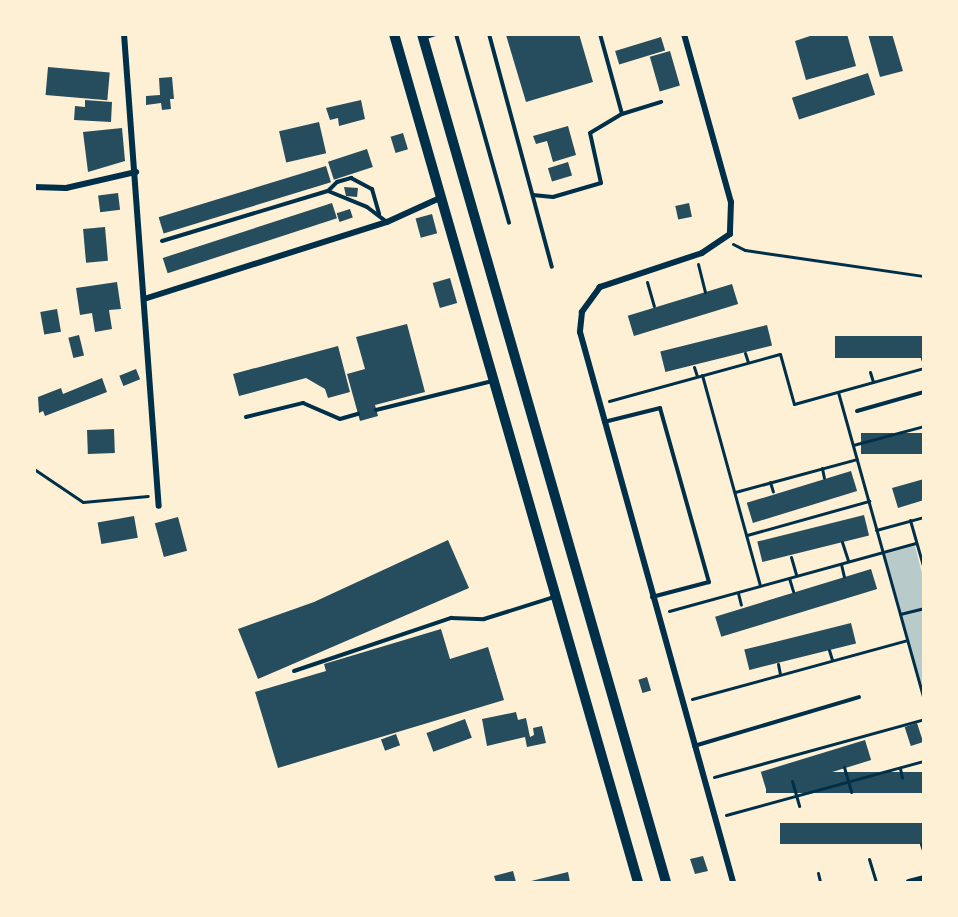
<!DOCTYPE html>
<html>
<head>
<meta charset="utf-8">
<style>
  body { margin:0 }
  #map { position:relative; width:958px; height:917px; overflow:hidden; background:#fdf0d5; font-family:"Times New Roman",serif }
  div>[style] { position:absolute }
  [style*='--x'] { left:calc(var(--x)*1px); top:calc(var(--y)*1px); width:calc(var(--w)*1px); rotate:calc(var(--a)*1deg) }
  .green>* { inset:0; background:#b9caca }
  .building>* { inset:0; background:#264d5e; transform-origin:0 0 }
  .path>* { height:3px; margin:-1.5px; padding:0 1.5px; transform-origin:1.5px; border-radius:1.5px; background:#003049 }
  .service>* { height:4px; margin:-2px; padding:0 2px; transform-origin:2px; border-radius:2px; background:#003049 }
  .minor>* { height:6px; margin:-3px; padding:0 3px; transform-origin:3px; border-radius:3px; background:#003049 }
  .primary>* { height:10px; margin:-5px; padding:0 5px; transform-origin:5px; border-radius:5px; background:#003049 }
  span { translate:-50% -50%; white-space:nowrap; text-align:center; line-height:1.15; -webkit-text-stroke:4.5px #fdf0d5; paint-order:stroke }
  .frame { position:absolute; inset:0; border:36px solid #fdf0d5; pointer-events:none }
</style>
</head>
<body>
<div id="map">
  <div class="green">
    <div style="clip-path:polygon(915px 546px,923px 577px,923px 692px,885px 554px)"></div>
  </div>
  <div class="building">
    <div style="clip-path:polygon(579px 34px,593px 82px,526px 102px,506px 35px)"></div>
    <div style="clip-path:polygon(816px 34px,847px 34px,856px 66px,806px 80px,795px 41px)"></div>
    <div style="clip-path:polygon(868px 34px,892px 34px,903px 71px,880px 77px)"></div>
    <div style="left:661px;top:37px;width:14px;height:48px;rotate:73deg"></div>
    <div style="left:670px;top:51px;width:36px;height:21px;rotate:74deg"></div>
    <div style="left:48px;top:67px;width:62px;height:28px;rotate:5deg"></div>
    <div style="left:868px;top:73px;width:23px;height:80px;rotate:72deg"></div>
    <div style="clip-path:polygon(172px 77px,174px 99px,170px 99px,171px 109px,162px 110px,161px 103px,146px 105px,146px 96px,160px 95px,159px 78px)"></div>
    <div style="clip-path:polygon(85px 100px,112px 102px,111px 122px,74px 120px,75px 106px,85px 107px)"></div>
    <div style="clip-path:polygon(361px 100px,365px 119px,339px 126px,338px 118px,330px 120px,326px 108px)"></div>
    <div style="left:319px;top:122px;width:32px;height:41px;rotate:77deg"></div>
    <div style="clip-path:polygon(568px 126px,576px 155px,553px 162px,547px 141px,536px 144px,533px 136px)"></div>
    <div style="clip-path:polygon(122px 128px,125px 161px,88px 172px,83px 132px)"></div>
    <div style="left:403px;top:133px;width:17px;height:13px;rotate:73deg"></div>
    <div style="left:367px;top:149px;width:19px;height:41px;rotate:72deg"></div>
    <div style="left:568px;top:162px;width:14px;height:21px;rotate:73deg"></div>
    <div style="left:326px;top:166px;width:17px;height:175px;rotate:73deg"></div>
    <div style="clip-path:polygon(344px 187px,358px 188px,357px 197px,346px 196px)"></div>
    <div style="left:118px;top:193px;width:17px;height:20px;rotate:83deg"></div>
    <div style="left:332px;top:203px;width:16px;height:178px;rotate:72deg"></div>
    <div style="left:689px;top:203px;width:14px;height:14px;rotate:78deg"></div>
    <div style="left:350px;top:209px;width:9px;height:14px;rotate:72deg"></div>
    <div style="left:432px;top:214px;width:20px;height:17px;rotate:75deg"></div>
    <div style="left:105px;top:227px;width:34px;height:22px;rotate:85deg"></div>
    <div style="left:450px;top:278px;width:26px;height:18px;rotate:74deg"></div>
    <div style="clip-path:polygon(117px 282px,121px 309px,109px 310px,112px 329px,95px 332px,92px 313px,80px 315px,76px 288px)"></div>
    <div style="left:732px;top:284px;width:21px;height:109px;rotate:73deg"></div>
    <div style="left:57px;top:309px;width:23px;height:17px;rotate:80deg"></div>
    <div style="clip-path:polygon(407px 324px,425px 392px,375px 405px,378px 416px,360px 421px,347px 374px,365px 369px,356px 337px)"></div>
    <div style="left:767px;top:325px;width:21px;height:110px;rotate:76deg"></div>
    <div style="left:79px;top:335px;width:21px;height:11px;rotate:76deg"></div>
    <div style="left:924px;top:336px;width:22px;height:89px;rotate:90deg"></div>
    <div style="clip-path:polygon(338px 346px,350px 392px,328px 398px,325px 389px,306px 378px,239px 396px,233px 374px)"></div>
    <div style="left:136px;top:369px;width:11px;height:18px;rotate:68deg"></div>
    <div style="clip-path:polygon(102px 378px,107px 392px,45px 416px,43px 411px,39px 413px,38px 397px,61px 388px,63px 394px)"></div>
    <div style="left:114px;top:429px;width:24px;height:27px;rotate:88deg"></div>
    <div style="left:924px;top:433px;width:21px;height:63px;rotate:90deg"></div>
    <div style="left:851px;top:471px;width:21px;height:109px;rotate:73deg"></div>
    <div style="clip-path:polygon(924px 479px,924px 500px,898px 508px,892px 488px)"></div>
    <div style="left:864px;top:515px;width:21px;height:110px;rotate:76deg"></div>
    <div style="left:134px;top:516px;width:22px;height:37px;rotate:80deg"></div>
    <div style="left:178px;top:517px;width:35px;height:24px;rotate:75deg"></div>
    <div style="clip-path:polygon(448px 540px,469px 588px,258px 679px,238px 629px,314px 602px)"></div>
    <div style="left:871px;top:569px;width:21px;height:163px;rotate:73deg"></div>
    <div style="left:851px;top:623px;width:21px;height:110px;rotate:76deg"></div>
    <div style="clip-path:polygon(441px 629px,450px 659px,488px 647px,504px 700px,278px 768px,255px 692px,326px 671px,324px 664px)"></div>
    <div style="left:647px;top:677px;width:14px;height:9px;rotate:73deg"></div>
    <div style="clip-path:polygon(516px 712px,518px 720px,526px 718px,530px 737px,534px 735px,533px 728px,542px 726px,546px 743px,527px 747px,525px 737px,487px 746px,482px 719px)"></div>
    <div style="left:465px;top:719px;width:20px;height:41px;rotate:70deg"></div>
    <div style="left:917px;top:723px;width:20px;height:13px;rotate:72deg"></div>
    <div style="left:396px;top:734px;width:12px;height:16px;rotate:70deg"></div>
    <div style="left:865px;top:740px;width:21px;height:109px;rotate:73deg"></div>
    <div style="left:924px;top:772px;width:21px;height:158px;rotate:90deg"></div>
    <div style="left:924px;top:823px;width:21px;height:144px;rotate:90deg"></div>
    <div style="clip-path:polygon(703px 856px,708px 871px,695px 874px,690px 859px)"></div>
    <div style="clip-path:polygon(513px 871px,516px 882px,496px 882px,494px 876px)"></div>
    <div style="clip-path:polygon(568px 872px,570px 882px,527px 882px)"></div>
  </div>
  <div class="path">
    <div style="--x:733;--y:244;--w:13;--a:27"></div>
    <div style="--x:745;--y:250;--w:181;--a:8.3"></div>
    <div style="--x:698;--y:264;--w:29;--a:76"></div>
    <div style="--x:647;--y:282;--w:25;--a:74"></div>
    <div style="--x:745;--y:353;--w:9;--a:72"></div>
    <div style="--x:922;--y:358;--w:6;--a:72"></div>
    <div style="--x:694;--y:367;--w:9;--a:72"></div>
    <div style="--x:870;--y:372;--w:10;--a:73"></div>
    <div style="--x:702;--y:375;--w:218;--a:74.6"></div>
    <div style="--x:838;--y:392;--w:320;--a:74.4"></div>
    <div style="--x:609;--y:401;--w:177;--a:-15.4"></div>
    <div style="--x:780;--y:354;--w:52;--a:74.4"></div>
    <div style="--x:794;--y:404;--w:135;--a:-15.5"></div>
    <div style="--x:853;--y:445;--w:73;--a:-15"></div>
    <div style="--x:822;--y:468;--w:10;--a:79"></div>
    <div style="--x:34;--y:469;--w:59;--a:34"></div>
    <div style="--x:83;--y:502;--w:65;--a:-5.3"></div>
    <div style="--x:770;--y:482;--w:10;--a:73"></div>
    <div style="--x:735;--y:492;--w:126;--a:-15.1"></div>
    <div style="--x:910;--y:520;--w:51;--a:74.1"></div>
    <div style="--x:876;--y:530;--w:50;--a:-15.2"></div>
    <div style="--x:747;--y:535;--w:127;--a:-15.6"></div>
    <div style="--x:842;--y:542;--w:20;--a:72"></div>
    <div style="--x:791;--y:557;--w:19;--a:74"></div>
    <div style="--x:841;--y:564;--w:13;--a:77"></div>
    <div style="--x:789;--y:578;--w:14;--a:73"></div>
    <div style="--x:738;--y:593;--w:12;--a:76"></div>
    <div style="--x:669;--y:611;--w:256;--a:-15.4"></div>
    <div style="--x:900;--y:614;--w:25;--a:-14"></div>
    <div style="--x:829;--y:650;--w:10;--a:73"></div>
    <div style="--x:778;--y:664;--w:10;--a:79"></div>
    <div style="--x:692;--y:699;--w:223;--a:-15.3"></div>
    <div style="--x:844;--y:767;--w:26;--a:74"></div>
    <div style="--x:900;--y:768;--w:10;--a:79"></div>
    <div style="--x:714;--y:777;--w:218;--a:-15.4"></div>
    <div style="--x:792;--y:781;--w:26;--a:74"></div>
    <div style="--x:726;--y:815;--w:205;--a:-15.3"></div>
    <div style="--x:921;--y:844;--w:9;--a:72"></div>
    <div style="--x:869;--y:859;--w:24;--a:73"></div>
    <div style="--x:818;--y:873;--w:9;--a:77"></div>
  </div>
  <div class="service">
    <div style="--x:456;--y:34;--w:196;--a:74.3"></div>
    <div style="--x:489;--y:34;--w:241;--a:74.9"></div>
    <div style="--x:600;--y:34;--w:83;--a:74.6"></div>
    <div style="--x:423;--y:38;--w:13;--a:-18"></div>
    <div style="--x:328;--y:191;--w:42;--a:22.3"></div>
    <div style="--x:367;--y:207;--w:25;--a:37"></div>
    <div style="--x:533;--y:195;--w:20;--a:6"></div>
    <div style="--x:553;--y:197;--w:50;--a:-16.3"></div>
    <div style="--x:601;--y:183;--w:51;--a:-102.4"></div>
    <div style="--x:590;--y:133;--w:37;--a:-31"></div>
    <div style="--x:622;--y:114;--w:41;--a:-17.1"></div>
    <div style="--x:162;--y:241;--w:173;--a:-16.8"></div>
    <div style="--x:328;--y:191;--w:13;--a:-45"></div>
    <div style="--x:337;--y:182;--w:15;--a:-16"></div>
    <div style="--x:351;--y:178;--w:24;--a:28"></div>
    <div style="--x:372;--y:189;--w:26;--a:74"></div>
    <div style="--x:376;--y:410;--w:120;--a:-14"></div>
    <div style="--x:857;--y:411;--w:70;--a:-15.8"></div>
    <div style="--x:246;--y:417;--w:59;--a:-13.8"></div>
    <div style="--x:303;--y:403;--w:40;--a:23.4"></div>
    <div style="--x:340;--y:419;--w:19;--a:-16"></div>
    <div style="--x:604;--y:422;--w:58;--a:-14"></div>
    <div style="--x:660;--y:408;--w:181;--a:74.3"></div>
    <div style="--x:709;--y:582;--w:59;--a:165.3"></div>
    <div style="--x:294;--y:671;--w:166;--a:-18.7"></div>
    <div style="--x:451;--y:618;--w:33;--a:2"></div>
    <div style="--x:484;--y:619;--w:73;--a:-17.4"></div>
    <div style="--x:694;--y:746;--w:172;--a:-16.5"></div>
  </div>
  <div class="minor">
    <div style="--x:124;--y:34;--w:473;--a:85.8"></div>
    <div style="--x:684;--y:34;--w:174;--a:74.4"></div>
    <div style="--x:731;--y:202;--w:32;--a:92"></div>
    <div style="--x:730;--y:234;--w:34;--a:146"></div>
    <div style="--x:702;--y:253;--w:108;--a:161.6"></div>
    <div style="--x:600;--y:287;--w:31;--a:126"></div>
    <div style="--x:582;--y:312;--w:20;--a:96"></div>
    <div style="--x:580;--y:332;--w:571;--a:74.45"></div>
    <div style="--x:34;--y:187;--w:32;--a:2"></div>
    <div style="--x:66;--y:188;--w:72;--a:-12.9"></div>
    <div style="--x:144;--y:299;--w:255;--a:-17.6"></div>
    <div style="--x:387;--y:222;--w:58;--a:-24.4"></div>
    <div style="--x:909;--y:882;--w:16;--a:-15"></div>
  </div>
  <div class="primary">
    <div style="--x:394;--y:34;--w:882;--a:73.95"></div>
    <div style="--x:422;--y:34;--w:882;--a:73.95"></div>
  </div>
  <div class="frame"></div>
</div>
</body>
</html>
